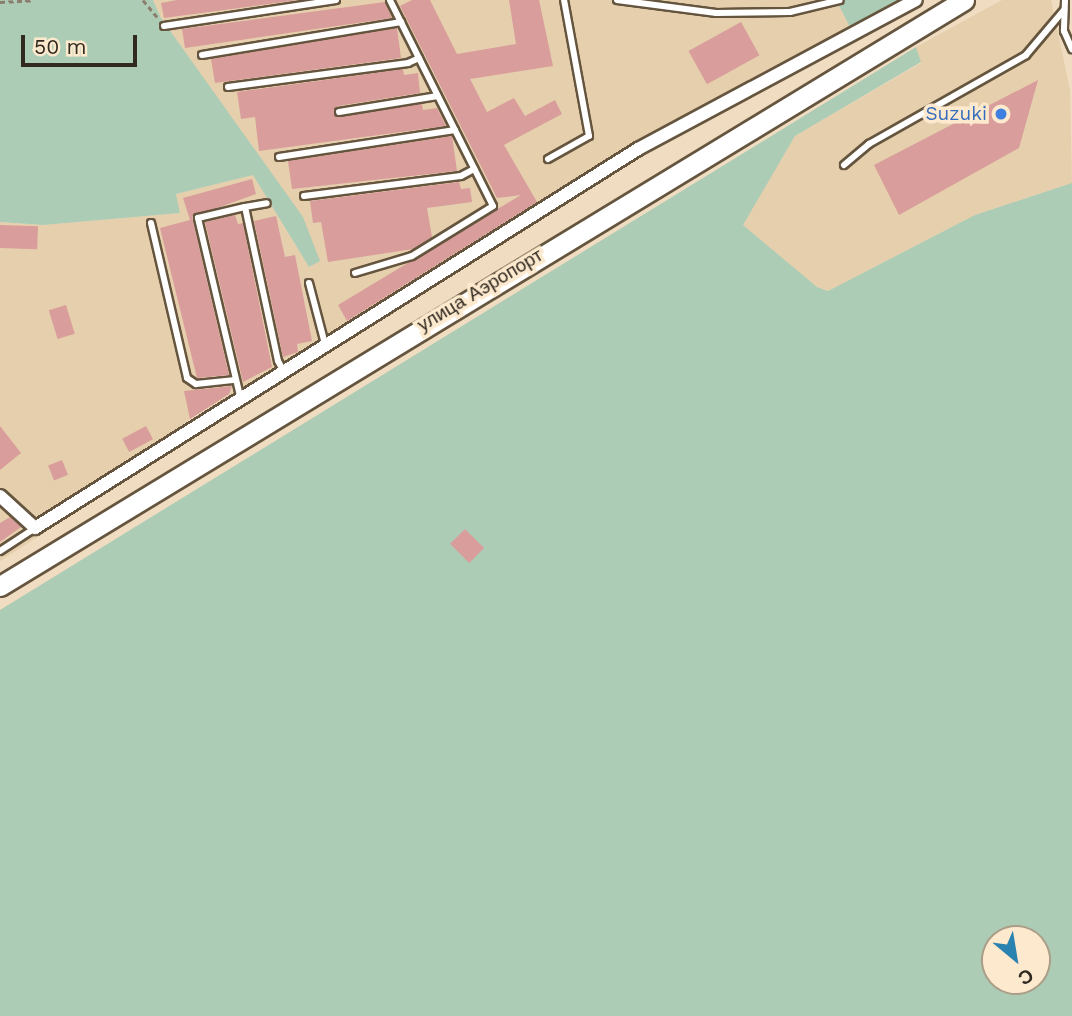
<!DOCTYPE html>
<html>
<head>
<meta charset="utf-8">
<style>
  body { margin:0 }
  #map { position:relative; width:1072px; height:1016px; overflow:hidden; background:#efdcc1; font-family:"Work Sans",sans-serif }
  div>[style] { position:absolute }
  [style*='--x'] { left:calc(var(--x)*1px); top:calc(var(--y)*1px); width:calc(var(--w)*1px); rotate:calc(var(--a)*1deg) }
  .built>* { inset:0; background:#e6cfad }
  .green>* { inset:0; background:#acccb5 }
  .building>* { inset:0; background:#d99d9b; transform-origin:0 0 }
  .path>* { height:2.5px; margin-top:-1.25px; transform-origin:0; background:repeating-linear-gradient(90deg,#8b7e6c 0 5px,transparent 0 8.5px) }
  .roads { filter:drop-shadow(2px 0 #65553e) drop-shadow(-2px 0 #65553e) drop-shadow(0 2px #65553e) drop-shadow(0 -2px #65553e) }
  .service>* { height:6px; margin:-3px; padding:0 3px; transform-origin:3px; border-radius:3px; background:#fff }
  .minor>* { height:12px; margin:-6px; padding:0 6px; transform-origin:6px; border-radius:6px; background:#fff }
  .primary>* { height:19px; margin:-9.5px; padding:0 9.5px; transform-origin:9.5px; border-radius:9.5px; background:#fff }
  .dots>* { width:19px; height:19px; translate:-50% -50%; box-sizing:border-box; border:4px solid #fde9ce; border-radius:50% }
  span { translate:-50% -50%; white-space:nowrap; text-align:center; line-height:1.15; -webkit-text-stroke:7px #fde9ce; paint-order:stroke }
  .shop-label { font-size:19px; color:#366cbe }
  .right { translate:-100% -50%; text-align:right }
  .street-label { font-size:19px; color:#312a20 }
  .north { position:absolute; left:981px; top:925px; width:70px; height:70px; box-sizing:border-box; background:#fde9ce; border:2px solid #ab9d88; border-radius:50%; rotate:150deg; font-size:19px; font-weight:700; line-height:28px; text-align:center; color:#312a20 }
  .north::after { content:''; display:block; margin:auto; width:24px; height:32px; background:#2a82b1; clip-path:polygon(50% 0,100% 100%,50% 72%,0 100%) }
  .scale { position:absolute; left:21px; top:35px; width:116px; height:32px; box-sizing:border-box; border:4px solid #312a20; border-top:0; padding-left:9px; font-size:21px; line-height:24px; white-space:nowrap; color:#312a20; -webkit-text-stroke:5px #fde9ce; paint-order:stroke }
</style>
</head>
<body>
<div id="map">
  <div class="built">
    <div style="clip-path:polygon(153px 0,836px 0,851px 29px,190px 419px,44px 533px,0 561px,0 222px,43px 225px,179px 213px,176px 194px,253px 175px,309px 267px,257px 155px,161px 18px)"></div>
    <div style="clip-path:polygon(1002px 0,1051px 0,1070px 90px,1072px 183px,975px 215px,828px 291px,817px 287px,742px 225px,795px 136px,921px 63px,916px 47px)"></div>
  </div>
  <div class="green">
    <div style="clip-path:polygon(0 0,153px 0,161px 18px,303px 217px,320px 261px,309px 267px,253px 175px,176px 194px,180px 213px,43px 225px,0 222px)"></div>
    <div style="clip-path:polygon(836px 0,905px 0,851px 29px)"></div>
    <div style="clip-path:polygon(evenodd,916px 47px,921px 62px,795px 136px,743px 225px,817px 287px,828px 291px,975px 215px,1072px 183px,1072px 1016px,0 1016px,0 610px,916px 47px,995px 939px,1037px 939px,1037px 981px,995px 981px,995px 939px)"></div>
  </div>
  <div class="building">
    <div style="clip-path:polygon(177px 0,298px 0,164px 18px,161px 3px)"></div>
    <div style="clip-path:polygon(412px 0,430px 0,457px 54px,516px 44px,509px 0,539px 0,553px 66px,470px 79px,487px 112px,514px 98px,525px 116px,555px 100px,562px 114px,504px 145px,537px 202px,347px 321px,338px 305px,521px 195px,497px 198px,400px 6px)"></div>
    <div style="clip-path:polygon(385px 2px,392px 18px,185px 48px,182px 29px)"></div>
    <div style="left:741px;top:22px;width:38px;height:60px;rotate:61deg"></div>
    <div style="clip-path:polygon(397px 28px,401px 58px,215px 83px,211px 59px)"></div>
    <div style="clip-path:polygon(403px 69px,404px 75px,418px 73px,420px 93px,338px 106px,334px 115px,422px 104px,423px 110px,437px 108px,446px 126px,259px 151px,255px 117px,241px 119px,237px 92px)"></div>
    <div style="clip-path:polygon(1038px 80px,1019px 148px,899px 215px,874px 165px)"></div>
    <div style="clip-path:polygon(452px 136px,457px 171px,292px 189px,288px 161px)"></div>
    <div style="clip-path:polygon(252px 179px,256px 194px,192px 217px,229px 375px,197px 378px,160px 228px,190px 220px,183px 198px)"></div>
    <div style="clip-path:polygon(459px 182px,461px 189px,470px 188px,472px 202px,427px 208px,432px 237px,413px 249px,328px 262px,321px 222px,313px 223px,310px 201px)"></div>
    <div style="clip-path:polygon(235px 215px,238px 224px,243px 223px,272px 367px,243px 382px,205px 222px)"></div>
    <div style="clip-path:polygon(276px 216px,285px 257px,295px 255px,312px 341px,297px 344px,298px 352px,283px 357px,254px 221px)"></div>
    <div style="left:0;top:225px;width:38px;height:23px;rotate:2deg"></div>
    <div style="left:66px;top:305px;width:30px;height:18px;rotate:73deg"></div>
    <div style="clip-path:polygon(232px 386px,229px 394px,190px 419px,184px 391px)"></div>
    <div style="clip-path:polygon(0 426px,21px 453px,0 470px)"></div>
    <div style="left:146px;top:426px;width:15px;height:27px;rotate:62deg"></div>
    <div style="left:62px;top:460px;width:16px;height:15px;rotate:68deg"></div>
    <div style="clip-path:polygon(10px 517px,21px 527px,0 542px,0 523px)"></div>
    <div style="left:465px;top:529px;width:27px;height:21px;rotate:45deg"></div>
  </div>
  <div class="path">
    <div style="--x:143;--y:0;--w:23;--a:50"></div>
    <div style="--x:0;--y:2;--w:34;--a:-3"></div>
  </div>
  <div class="roads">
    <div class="service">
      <div style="--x:617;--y:0;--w:100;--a:7.5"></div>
      <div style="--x:716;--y:13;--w:74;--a:-0.8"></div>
      <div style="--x:790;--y:12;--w:51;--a:-13.5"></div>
      <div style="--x:1065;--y:0;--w:31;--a:92"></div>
      <div style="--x:1064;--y:31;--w:20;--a:66"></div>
      <div style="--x:164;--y:26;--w:174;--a:-8.6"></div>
      <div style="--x:202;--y:55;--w:202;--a:-9.4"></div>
      <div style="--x:228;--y:87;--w:182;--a:-7.6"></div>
      <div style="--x:408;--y:63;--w:12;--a:-24"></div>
      <div style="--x:339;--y:112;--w:100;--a:-9.2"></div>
      <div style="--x:279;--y:157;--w:178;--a:-8.7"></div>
      <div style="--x:548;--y:159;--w:47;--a:-29.3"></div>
      <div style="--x:589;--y:136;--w:138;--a:-100.4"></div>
      <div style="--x:844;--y:165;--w:33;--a:-40"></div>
      <div style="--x:869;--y:144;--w:180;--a:-29.5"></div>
      <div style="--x:1026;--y:55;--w:59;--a:-49.8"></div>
      <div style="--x:304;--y:196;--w:158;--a:-7.3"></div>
      <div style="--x:461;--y:176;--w:15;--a:-28"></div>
      <div style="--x:245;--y:207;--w:22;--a:-10"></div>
      <div style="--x:151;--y:223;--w:159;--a:76.9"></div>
      <div style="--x:187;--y:378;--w:11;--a:34"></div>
      <div style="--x:196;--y:384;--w:37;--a:-6"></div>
      <div style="--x:355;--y:273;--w:59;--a:-16.6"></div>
      <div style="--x:412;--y:256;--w:95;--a:-31.7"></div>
      <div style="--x:493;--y:206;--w:230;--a:-116.6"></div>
      <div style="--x:309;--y:283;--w:63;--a:75.3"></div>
      <div style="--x:240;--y:396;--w:183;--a:-103.3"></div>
      <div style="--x:198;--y:218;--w:48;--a:-13.2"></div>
      <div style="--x:245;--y:207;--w:157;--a:77.9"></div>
      <div style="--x:278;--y:361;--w:10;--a:61"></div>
      <div style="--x:0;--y:551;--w:42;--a:-33.3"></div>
    </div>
    <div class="minor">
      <div style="--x:0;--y:496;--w:47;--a:42.4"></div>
      <div style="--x:35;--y:528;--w:712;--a:-32.15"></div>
      <div style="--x:638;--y:149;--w:315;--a:-28.2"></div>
    </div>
    <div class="primary">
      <div style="--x:0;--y:586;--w:1128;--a:-31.29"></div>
    </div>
  </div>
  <div class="dots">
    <div style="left:1001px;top:114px;background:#3f7fe0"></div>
  </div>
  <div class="shop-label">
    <span class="right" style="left:987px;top:114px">Suzuki</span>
  </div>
  <div class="street-label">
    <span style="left:480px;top:290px;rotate:-31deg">улица Аэропорт</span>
  </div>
  <div class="north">С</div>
  <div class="scale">50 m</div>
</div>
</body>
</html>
